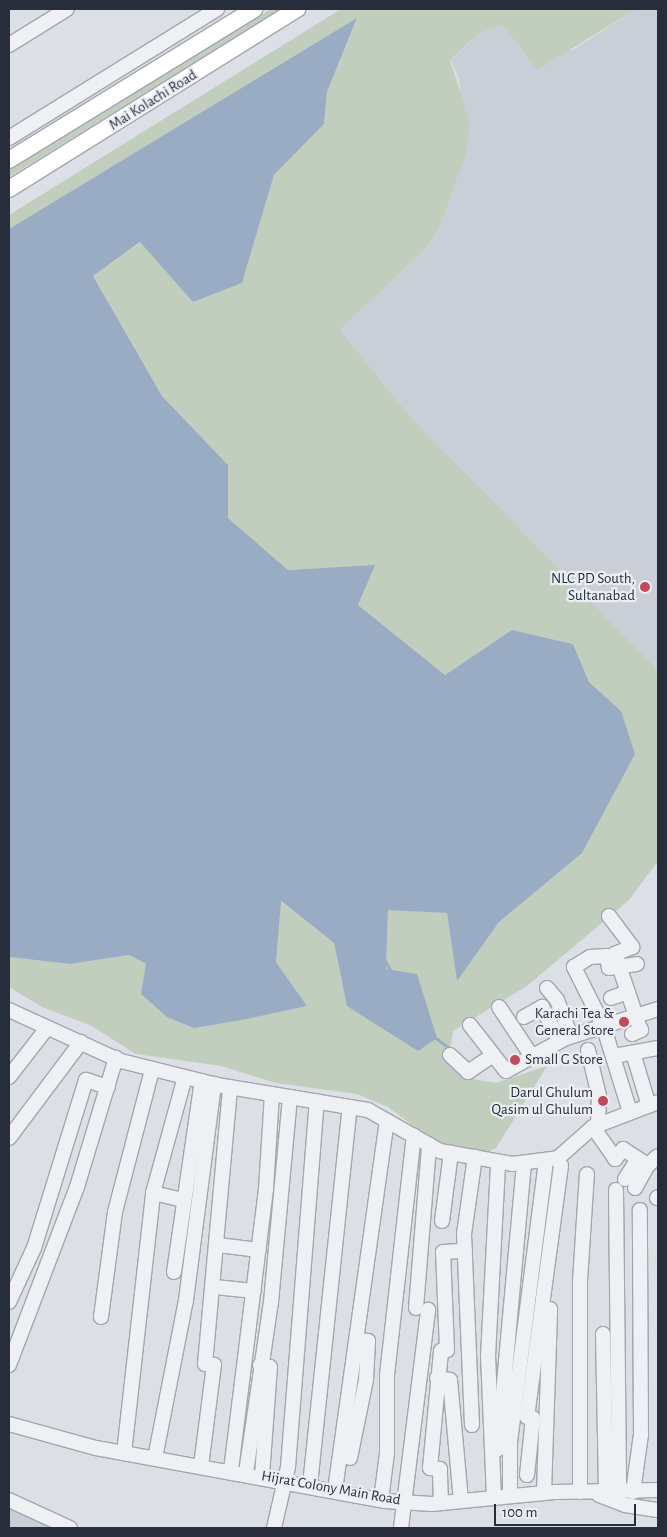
<!DOCTYPE html>
<html>
<head>
<meta charset="utf-8">
<style>
  body { margin:0 }
  #map { position:relative; width:667px; height:1537px; overflow:hidden; background:#dcdfe5; font-family:"Alegreya Sans",sans-serif }
  div>[style] { position:absolute }
  [style*='--x'] { left:calc(var(--x)*1px); top:calc(var(--y)*1px); width:calc(var(--w)*1px); rotate:calc(var(--a)*1deg) }
  .built>* { inset:0; background:#caced6 }
  .green>* { inset:0; background:#c1cebe }
  .water>* { inset:0; background:#99acc3 }
  .stream>* { height:3px; margin:-1.5px; padding:0 1.5px; transform-origin:1.5px; border-radius:1.5px; background:#99acc3 }
  .roads { filter:drop-shadow(1px 0 #a2a6ae) drop-shadow(-1px 0 #a2a6ae) drop-shadow(0 1px #a2a6ae) drop-shadow(0 -1px #a2a6ae) }
  .minor>* { height:14px; margin:-7px; padding:0 7px; transform-origin:7px; border-radius:7px; background:#eef0f4 }
  .major>* { height:16px; margin:-8px; padding:0 8px; transform-origin:8px; border-radius:8px; background:#fff }
  .dots>* { width:14px; height:14px; translate:-50% -50%; box-sizing:border-box; border:2px solid #ebeef3; border-radius:50% }
  span { translate:-50% -50%; white-space:nowrap; text-align:center; line-height:1.15; -webkit-text-stroke:4.5px #ebeef3; paint-order:stroke }
  .street-label { font-size:15px; color:#272d3a }
  .poi-label { font-size:15px; color:#272d3a }
  .right { translate:-100% -50%; text-align:right }
  .left { translate:0 -50%; text-align:left }
  .frame { position:absolute; inset:0; border:10px solid #272d3a; pointer-events:none }
  .scale { position:absolute; left:494px; top:1504px; width:142px; height:22px; box-sizing:border-box; border:2px solid #272d3a; border-top:0; padding-left:6px; font-size:15px; line-height:18px; white-space:nowrap; color:#272d3a; -webkit-text-stroke:4px #ebeef3; paint-order:stroke }
</style>
</head>
<body>
<div id="map">
  <div class="built">
    <div style="clip-path:polygon(636px 9px,658px 9px,658px 677px,655px 667px,409px 415px,340px 330px,427px 247px,439px 229px,466px 155px,459px 79px,451px 60px,478px 34px,503px 25px,573px 50px)"></div>
    <div style="clip-path:polygon(9px 1506px,69px 1528px,9px 1528px)"></div>
  </div>
  <div class="green">
    <div style="clip-path:polygon(271px 9px,281px 9px,9px 177px,9px 170px)"></div>
    <div style="clip-path:polygon(341px 9px,636px 9px,537px 70px,503px 25px,478px 34px,450px 60px,470px 121px,466px 155px,439px 229px,427px 247px,340px 330px,409px 415px,655px 667px,658px 677px,658px 861px,629px 900px,527px 986px,453px 1031px,449px 1059px,467px 1078px,496px 1083px,547px 1066px,496px 1148px,484px 1154px,437px 1144px,388px 1107px,357px 1094px,276px 1083px,221px 1066px,136px 1054px,90px 1025px,42px 1007px,9px 987px,9px 957px,70px 964px,129px 955px,247px 1019px,307px 1006px,276px 962px,280px 901px,334px 943px,347px 1006px,386px 969px,388px 909px,447px 913px,457px 980px,499px 922px,582px 853px,621px 711px,589px 682px,573px 644px,512px 630px,445px 675px,358px 605px,374px 566px,288px 570px,228px 518px,228px 465px,162px 396px,93px 276px,141px 242px,193px 302px,242px 283px,274px 175px,324px 124px,327px 92px,357px 19px,9px 229px,9px 215px)"></div>
  </div>
  <div class="water">
    <div style="clip-path:polygon(357px 18px,327px 92px,324px 124px,274px 175px,242px 283px,193px 302px,140px 242px,93px 276px,162px 396px,228px 465px,228px 518px,288px 570px,375px 565px,358px 605px,445px 675px,512px 630px,573px 644px,589px 682px,621px 711px,635px 754px,582px 853px,499px 922px,457px 981px,447px 913px,388px 910px,386px 969px,417px 974px,437px 1038px,418px 1051px,347px 1006px,334px 943px,281px 901px,276px 962px,307px 1006px,247px 1019px,194px 1028px,167px 1017px,141px 994px,146px 964px,129px 955px,70px 964px,9px 957px,9px 229px)"></div>
  </div>
  <div class="stream">
    <div style="--x:385;--y:961;--w:14;--a:60"></div>
    <div style="--x:433;--y:1036;--w:20;--a:37"></div>
  </div>
  <div class="roads">
    <div class="minor">
      <div style="--x:9;--y:45;--w:68;--a:-31.8"></div>
      <div style="--x:9;--y:138;--w:245;--a:-31.8"></div>
      <div style="--x:609;--y:916;--w:39;--a:53"></div>
      <div style="--x:632;--y:947;--w:18;--a:158"></div>
      <div style="--x:615;--y:954;--w:62;--a:71.3"></div>
      <div style="--x:547;--y:988;--w:16;--a:50"></div>
      <div style="--x:557;--y:1000;--w:39;--a:69"></div>
      <div style="--x:611;--y:998;--w:18;--a:-19"></div>
      <div style="--x:499;--y:1007;--w:58;--a:56.3"></div>
      <div style="--x:9;--y:1010;--w:123;--a:24.5"></div>
      <div style="--x:121;--y:1061;--w:99;--a:14"></div>
      <div style="--x:217;--y:1085;--w:153;--a:9.4"></div>
      <div style="--x:368;--y:1110;--w:83;--a:29.7"></div>
      <div style="--x:440;--y:1151;--w:73;--a:10.2"></div>
      <div style="--x:512;--y:1164;--w:46;--a:-7.4"></div>
      <div style="--x:558;--y:1158;--w:47;--a:-41.5"></div>
      <div style="--x:593;--y:1127;--w:70;--a:-21"></div>
      <div style="--x:524;--y:1017;--w:21;--a:-29"></div>
      <div style="--x:542;--y:1007;--w:38;--a:63"></div>
      <div style="--x:470;--y:1025;--w:58;--a:52"></div>
      <div style="--x:506;--y:1071;--w:68;--a:-28.8"></div>
      <div style="--x:566;--y:1038;--w:96;--a:-17.5"></div>
      <div style="--x:632;--y:1034;--w:10;--a:-24"></div>
      <div style="--x:641;--y:1030;--w:12;--a:-114"></div>
      <div style="--x:588;--y:1050;--w:47;--a:76.6"></div>
      <div style="--x:599;--y:1096;--w:30;--a:92"></div>
      <div style="--x:633;--y:1053;--w:55;--a:73.2"></div>
      <div style="--x:450;--y:1055;--w:25;--a:43"></div>
      <div style="--x:468;--y:1072;--w:30;--a:-34"></div>
      <div style="--x:614;--y:1056;--w:45;--a:-10.3"></div>
      <div style="--x:9;--y:1077;--w:62;--a:-52.2"></div>
      <div style="--x:630;--y:1112;--w:91;--a:-107.2"></div>
      <div style="--x:603;--y:1025;--w:65;--a:-116.6"></div>
      <div style="--x:574;--y:967;--w:19;--a:-32"></div>
      <div style="--x:590;--y:957;--w:17;--a:-3"></div>
      <div style="--x:607;--y:956;--w:12;--a:81"></div>
      <div style="--x:609;--y:968;--w:28;--a:-8"></div>
      <div style="--x:593;--y:1127;--w:39;--a:55"></div>
      <div style="--x:615;--y:1159;--w:13;--a:-51"></div>
      <div style="--x:623;--y:1149;--w:30;--a:33"></div>
      <div style="--x:9;--y:1138;--w:120;--a:-53.1"></div>
      <div style="--x:625;--y:1179;--w:24;--a:-57"></div>
      <div style="--x:635;--y:1188;--w:26;--a:-61"></div>
      <div style="--x:648;--y:1165;--w:13;--a:-42"></div>
      <div style="--x:616;--y:1190;--w:302;--a:89.4"></div>
      <div style="--x:153;--y:1193;--w:32;--a:13"></div>
      <div style="--x:657;--y:1198;--w:1;--a:-45"></div>
      <div style="--x:442;--y:1221;--w:69;--a:-82.5"></div>
      <div style="--x:218;--y:1245;--w:41;--a:7"></div>
      <div style="--x:174;--y:1272;--w:193;--a:-81.7"></div>
      <div style="--x:215;--y:1287;--w:39;--a:6"></div>
      <div style="--x:9;--y:1302;--w:60;--a:-65.2"></div>
      <div style="--x:34;--y:1248;--w:176;--a:-72.8"></div>
      <div style="--x:86;--y:1080;--w:23;--a:18"></div>
      <div style="--x:416;--y:1308;--w:164;--a:-85.4"></div>
      <div style="--x:101;--y:1317;--w:106;--a:-82.4"></div>
      <div style="--x:115;--y:1212;--w:147;--a:-75.4"></div>
      <div style="--x:603;--y:1334;--w:158;--a:88.9"></div>
      <div style="--x:9;--y:1365;--w:191;--a:-69.1"></div>
      <div style="--x:77;--y:1187;--w:135;--a:-73.2"></div>
      <div style="--x:260;--y:1365;--w:10;--a:11"></div>
      <div style="--x:270;--y:1367;--w:108;--a:94.2"></div>
      <div style="--x:437;--y:1378;--w:13;--a:9"></div>
      <div style="--x:450;--y:1380;--w:121;--a:84.8"></div>
      <div style="--x:9;--y:1424;--w:90;--a:15.4"></div>
      <div style="--x:96;--y:1448;--w:294;--a:10.4"></div>
      <div style="--x:385;--y:1501;--w:47;--a:3.7"></div>
      <div style="--x:432;--y:1504;--w:123;--a:-5.6"></div>
      <div style="--x:554;--y:1492;--w:104;--a:-1.1"></div>
      <div style="--x:472;--y:1425;--w:191;--a:-92.4"></div>
      <div style="--x:464;--y:1234;--w:78;--a:-81.9"></div>
      <div style="--x:494;--y:1450;--w:4;--a:-14"></div>
      <div style="--x:498;--y:1449;--w:287;--a:-84.8"></div>
      <div style="--x:124;--y:1453;--w:262;--a:-83.6"></div>
      <div style="--x:153;--y:1193;--w:120;--a:-74.6"></div>
      <div style="--x:155;--y:1458;--w:161;--a:-78.9"></div>
      <div style="--x:186;--y:1300;--w:218;--a:-82.6"></div>
      <div style="--x:350;--y:1458;--w:80;--a:-78.4"></div>
      <div style="--x:366;--y:1380;--w:39;--a:-87"></div>
      <div style="--x:368;--y:1341;--w:9;--a:-174"></div>
      <div style="--x:201;--y:1466;--w:102;--a:-82.7"></div>
      <div style="--x:214;--y:1365;--w:9;--a:-174"></div>
      <div style="--x:205;--y:1364;--w:278;--a:-84.8"></div>
      <div style="--x:231;--y:1470;--w:283;--a:-82.9"></div>
      <div style="--x:266;--y:1189;--w:95;--a:-86.4"></div>
      <div style="--x:246;--y:1473;--w:173;--a:-81.7"></div>
      <div style="--x:271;--y:1302;--w:206;--a:-84.7"></div>
      <div style="--x:527;--y:1475;--w:57;--a:-84"></div>
      <div style="--x:533;--y:1418;--w:6;--a:-171"></div>
      <div style="--x:527;--y:1417;--w:254;--a:-82.3"></div>
      <div style="--x:310;--y:1485;--w:380;--a:-84"></div>
      <div style="--x:335;--y:1490;--w:373;--a:-82"></div>
      <div style="--x:580;--y:1492;--w:211;--a:-90"></div>
      <div style="--x:580;--y:1281;--w:107;--a:-86.3"></div>
      <div style="--x:633;--y:1492;--w:59;--a:-82.1"></div>
      <div style="--x:641;--y:1434;--w:224;--a:-90.3"></div>
      <div style="--x:544;--y:1493;--w:184;--a:-88.1"></div>
      <div style="--x:599;--y:1495;--w:28;--a:21"></div>
      <div style="--x:625;--y:1505;--w:33;--a:9"></div>
      <div style="--x:510;--y:1496;--w:54;--a:-90"></div>
      <div style="--x:510;--y:1442;--w:284;--a:-82.7"></div>
      <div style="--x:494;--y:1498;--w:142;--a:-92.4"></div>
      <div style="--x:488;--y:1356;--w:194;--a:-87"></div>
      <div style="--x:9;--y:1500;--w:67;--a:24.7"></div>
      <div style="--x:381;--y:1500;--w:47;--a:-82.7"></div>
      <div style="--x:387;--y:1453;--w:78;--a:-90"></div>
      <div style="--x:387;--y:1375;--w:241;--a:-83.6"></div>
      <div style="--x:441;--y:1503;--w:34;--a:-92"></div>
      <div style="--x:440;--y:1469;--w:10;--a:-174"></div>
      <div style="--x:430;--y:1468;--w:118;--a:-84.6"></div>
      <div style="--x:441;--y:1351;--w:6;--a:-9"></div>
      <div style="--x:447;--y:1350;--w:98;--a:-92.3"></div>
      <div style="--x:443;--y:1252;--w:22;--a:-3"></div>
      <div style="--x:274;--y:1528;--w:63;--a:-77.1"></div>
      <div style="--x:288;--y:1467;--w:367;--a:-85.5"></div>
      <div style="--x:401;--y:1528;--w:220;--a:-82.9"></div>
    </div>
    <div class="major">
      <div style="--x:9;--y:160;--w:288;--a:-31.6"></div>
      <div style="--x:9;--y:189;--w:340;--a:-32"></div>
    </div>
  </div>
  <div class="dots">
    <div style="left:645px;top:587px;background:#c24957"></div>
    <div style="left:624px;top:1022px;background:#c24957"></div>
    <div style="left:515px;top:1060px;background:#c24957"></div>
    <div style="left:603px;top:1101px;background:#c24957"></div>
  </div>
  <div class="street-label">
    <span style="left:153px;top:100px;rotate:-32deg">Mai Kolachi Road</span>
    <span style="left:331px;top:1488px;rotate:10deg">Hijrat Colony Main Road</span>
  </div>
  <div class="poi-label">
    <span class="right" style="left:635px;top:587px">NLC PD South,<br>Sultanabad</span>
    <span class="right" style="left:614px;top:1022px">Karachi Tea &amp;<br>General Store</span>
    <span class="left" style="left:525px;top:1060px">Small G Store</span>
    <span class="right" style="left:593px;top:1101px">Darul Ghulum<br>Qasim ul Ghulum</span>
  </div>
  <div class="frame"></div>
  <div class="scale">100 m</div>
</div>
</body>
</html>
